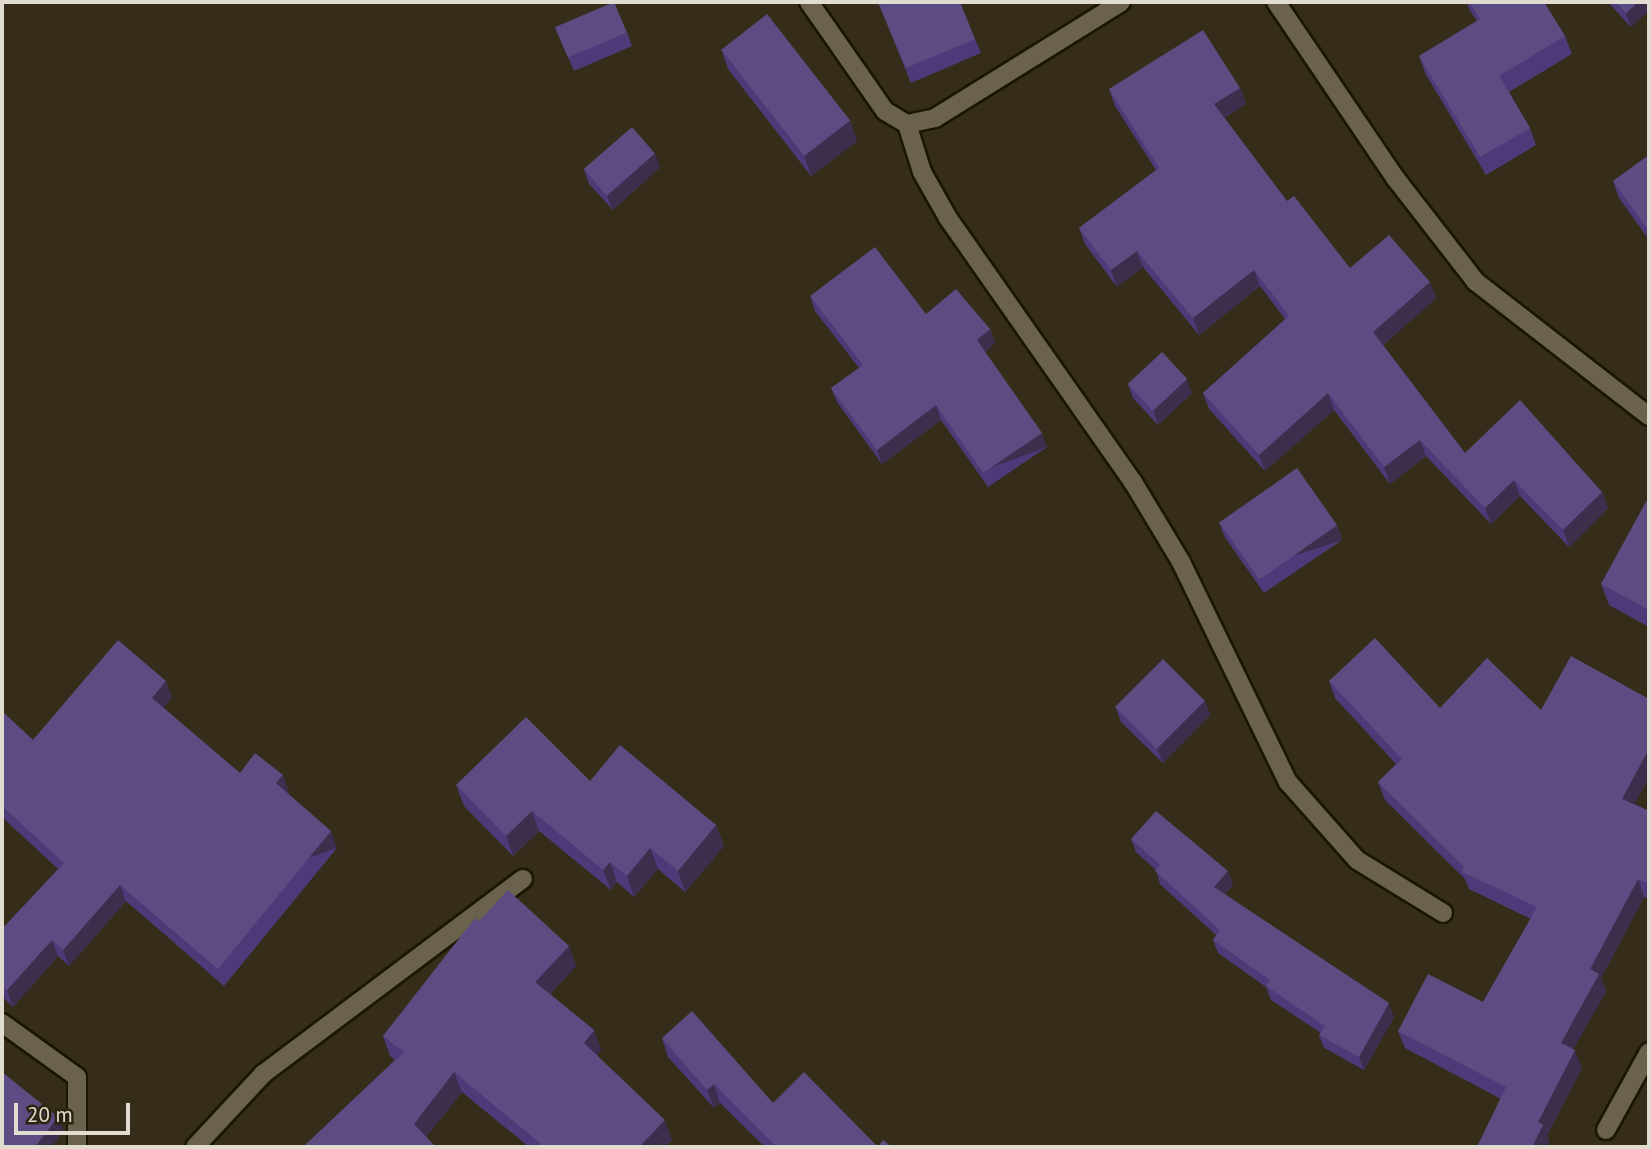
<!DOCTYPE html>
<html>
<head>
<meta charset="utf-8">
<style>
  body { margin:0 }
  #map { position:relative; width:1651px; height:1149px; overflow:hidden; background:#352d19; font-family:"PT Sans",sans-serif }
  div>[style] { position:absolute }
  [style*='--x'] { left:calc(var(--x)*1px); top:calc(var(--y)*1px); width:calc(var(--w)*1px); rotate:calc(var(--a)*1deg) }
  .roads { filter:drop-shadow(2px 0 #1c1503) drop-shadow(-2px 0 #1c1503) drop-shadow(0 2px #1c1503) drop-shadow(0 -2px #1c1503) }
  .street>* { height:18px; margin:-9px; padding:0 9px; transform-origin:9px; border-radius:9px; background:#6a624c }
  .wall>* { inset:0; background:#4d3a79 }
  .shaded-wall>* { inset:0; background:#3d2e4e; transform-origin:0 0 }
  .building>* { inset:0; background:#5d4c82; transform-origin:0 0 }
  span { translate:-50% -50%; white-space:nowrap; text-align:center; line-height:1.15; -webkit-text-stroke:7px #2b240f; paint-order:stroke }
  .frame { position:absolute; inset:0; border:4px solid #e0dccf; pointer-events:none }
  .scale { position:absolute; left:14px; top:1103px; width:116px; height:32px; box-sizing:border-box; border:4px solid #e0dccf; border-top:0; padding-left:9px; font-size:21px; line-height:24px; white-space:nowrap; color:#e0dccf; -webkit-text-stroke:5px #2b240f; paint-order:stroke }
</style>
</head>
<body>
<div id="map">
  <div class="roads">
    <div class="street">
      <div style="--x:809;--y:2;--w:133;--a:55.1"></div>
      <div style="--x:885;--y:111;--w:26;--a:31"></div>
      <div style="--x:907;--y:124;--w:29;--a:-12"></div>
      <div style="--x:935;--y:118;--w:219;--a:-31.9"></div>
      <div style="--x:1276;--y:2;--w:214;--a:55.9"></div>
      <div style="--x:1396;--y:179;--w:130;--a:52.2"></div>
      <div style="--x:1476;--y:282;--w:219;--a:37.8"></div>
      <div style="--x:907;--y:124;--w:50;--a:72.6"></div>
      <div style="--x:922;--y:172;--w:53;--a:60.5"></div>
      <div style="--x:948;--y:218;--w:322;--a:55"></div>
      <div style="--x:1133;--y:482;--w:93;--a:59"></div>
      <div style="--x:1181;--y:562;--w:245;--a:64.1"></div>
      <div style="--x:1288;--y:782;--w:104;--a:48.5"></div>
      <div style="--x:1357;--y:860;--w:101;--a:31.6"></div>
      <div style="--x:2;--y:1023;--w:92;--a:35.8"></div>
      <div style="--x:77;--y:1077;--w:70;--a:90"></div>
      <div style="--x:1606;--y:1130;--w:89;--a:-61.1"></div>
      <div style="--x:195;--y:1147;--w:100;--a:-47"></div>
      <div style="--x:263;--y:1074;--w:325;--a:-36.9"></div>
    </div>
  </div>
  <div class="wall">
    <div style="clip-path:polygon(878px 2px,975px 39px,981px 53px,911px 83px)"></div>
    <div style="clip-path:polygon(1467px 2px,1544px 2px,1565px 36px,1572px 54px,1509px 92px,1530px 128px,1536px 145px,1486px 175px,1425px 73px,1419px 56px,1477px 21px,1469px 9px)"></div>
    <div style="clip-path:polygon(1608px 2px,1649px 2px,1631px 27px)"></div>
    <div style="clip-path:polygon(555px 28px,627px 32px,632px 46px,574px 71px)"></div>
    <div style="clip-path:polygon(721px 49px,850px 120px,857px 141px,811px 176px,728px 69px)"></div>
    <div style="clip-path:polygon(1240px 88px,1246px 104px,1224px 118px,1287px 201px,1350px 268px,1436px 298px,1383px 345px,1465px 453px,1602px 492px,1608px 508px,1569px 547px,1520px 496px,1491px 524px,1426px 456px,1390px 484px,1334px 410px,1265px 471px,1209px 409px,1203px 393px,1285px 319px,1260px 286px,1199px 335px,1143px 267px,1117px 287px,1085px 244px,1079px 228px,1156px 170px,1115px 106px,1109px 89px)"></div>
    <div style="clip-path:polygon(1649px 155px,1649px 240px,1619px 198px,1613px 181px)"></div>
    <div style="clip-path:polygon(660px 167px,613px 210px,589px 184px,584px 170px)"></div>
    <div style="clip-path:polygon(810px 296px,926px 314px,990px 329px,995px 343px,985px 352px,1047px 447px,988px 487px,941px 420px,882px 464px,837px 402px,831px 388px,859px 368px,815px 311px)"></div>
    <div style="clip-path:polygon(1128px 384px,1192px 393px,1158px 425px,1133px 398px)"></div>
    <div style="clip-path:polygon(1649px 499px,1649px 627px,1609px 605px,1601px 584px)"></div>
    <div style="clip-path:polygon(1219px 522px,1337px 525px,1342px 540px,1264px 593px,1224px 536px)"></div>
    <div style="clip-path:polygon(1329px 681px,1440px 708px,1649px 811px,1649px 899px,1644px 897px,1601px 978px,1606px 992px,1573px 1049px,1582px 1068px,1547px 1135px,1549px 1142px,1547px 1147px,1477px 1147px,1501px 1099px,1405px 1048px,1398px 1031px,1483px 1002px,1531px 919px,1469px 889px,1465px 879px,1385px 800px,1378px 782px,1396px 764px,1335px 698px)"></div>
    <div style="clip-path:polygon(172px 697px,163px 708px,240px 773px,289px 792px,288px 793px,337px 848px,224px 986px,126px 901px,69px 966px,58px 956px,13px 1007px,2px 996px,2px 929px,58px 869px,2px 817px,2px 713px,33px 740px)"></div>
    <div style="clip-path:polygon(1205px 701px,1210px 715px,1163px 763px,1121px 722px,1116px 708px)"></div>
    <div style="clip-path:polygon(590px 781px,716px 825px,724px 846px,685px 892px,658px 869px,634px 897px,617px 882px,611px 890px,539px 831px,513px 856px,464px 806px,456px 785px)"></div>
    <div style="clip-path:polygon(1131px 839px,1233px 885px,1225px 894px,1394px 1017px,1364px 1070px,1324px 1048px,1319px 1035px,1321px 1033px,1271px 1000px,1266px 987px,1218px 953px,1213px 940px,1216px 935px,1160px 884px,1156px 870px,1136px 852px)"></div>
    <div style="clip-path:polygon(479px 921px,569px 946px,576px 966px,550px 994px,594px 1030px,601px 1050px,597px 1055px,672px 1140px,665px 1147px,529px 1147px,462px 1092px,426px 1137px,303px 1147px,395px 1060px,390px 1056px,383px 1036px)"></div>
    <div style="clip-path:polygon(662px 1038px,773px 1103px,878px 1147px,892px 1147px,765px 1147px,720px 1103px,714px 1108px,668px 1057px)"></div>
  </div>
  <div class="shaded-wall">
    <div style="clip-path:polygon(1638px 2px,1649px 2px,1649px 11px,1631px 27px,1626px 13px)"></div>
    <div style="clip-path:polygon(1240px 88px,1246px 104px,1220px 120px,1214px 104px)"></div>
    <div style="clip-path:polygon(850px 120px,857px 141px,811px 176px,804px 155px)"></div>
    <div style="clip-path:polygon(655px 153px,660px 167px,613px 210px,607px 196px)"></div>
    <div style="clip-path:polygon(1137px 251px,1143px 267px,1117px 287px,1111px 270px)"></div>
    <div style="clip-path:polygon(1254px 270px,1260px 286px,1199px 335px,1193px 318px)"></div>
    <div style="clip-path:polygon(1430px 282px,1436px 298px,1379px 348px,1373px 332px)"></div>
    <div style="clip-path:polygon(990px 329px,995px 343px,982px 354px,977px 340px)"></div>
    <div style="clip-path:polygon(1187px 379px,1192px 393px,1158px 425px,1153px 410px)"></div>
    <div style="clip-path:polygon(1328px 393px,1334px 410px,1265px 471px,1259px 455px)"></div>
    <div style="clip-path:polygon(936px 405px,941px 420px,882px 464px,877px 450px)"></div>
    <div style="left:1042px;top:433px;width:15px;height:71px;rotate:70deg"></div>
    <div style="clip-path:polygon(1420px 440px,1426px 456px,1390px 484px,1384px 467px)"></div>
    <div style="clip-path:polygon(1514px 480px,1520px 496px,1491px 524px,1485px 508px)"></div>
    <div style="clip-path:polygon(1602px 492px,1608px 508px,1569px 547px,1563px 530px)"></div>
    <div style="left:1337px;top:525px;width:16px;height:95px;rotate:72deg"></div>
    <div style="clip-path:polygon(166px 681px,172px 697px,158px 714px,152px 698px)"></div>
    <div style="clip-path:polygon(1205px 701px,1210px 715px,1163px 763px,1157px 749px)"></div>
    <div style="clip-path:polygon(1649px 749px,1649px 778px,1628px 816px,1622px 799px)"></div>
    <div style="clip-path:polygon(283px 775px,289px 792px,282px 800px,276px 783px)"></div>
    <div style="clip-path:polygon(532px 811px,539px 831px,513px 856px,506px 836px)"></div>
    <div style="clip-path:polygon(716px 825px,724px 846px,685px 892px,678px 871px)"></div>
    <div style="left:331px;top:831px;width:18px;height:178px;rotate:71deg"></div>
    <div style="clip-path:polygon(650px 848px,658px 869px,634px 897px,627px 876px)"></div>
    <div style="clip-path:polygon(610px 862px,617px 882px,611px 890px,603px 870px)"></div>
    <div style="clip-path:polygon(1228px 871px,1233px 885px,1219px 901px,1214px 887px)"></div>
    <div style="clip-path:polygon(1638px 879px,1644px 897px,1601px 978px,1606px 992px,1567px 1060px,1561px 1043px,1590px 969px)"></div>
    <div style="clip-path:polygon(120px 885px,126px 901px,69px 966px,63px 950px)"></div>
    <div style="clip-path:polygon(52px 940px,58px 956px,13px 1007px,7px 990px)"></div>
    <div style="clip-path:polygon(569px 946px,576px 966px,543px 1002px,535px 982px)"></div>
    <div style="clip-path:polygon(1389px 1003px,1394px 1017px,1364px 1070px,1359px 1057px)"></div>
    <div style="clip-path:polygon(594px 1030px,601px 1050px,591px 1063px,584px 1043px)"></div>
    <div style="clip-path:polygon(1575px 1050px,1582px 1068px,1547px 1135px,1549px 1142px,1547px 1147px,1532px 1147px,1538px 1122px)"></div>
    <div style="clip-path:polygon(454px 1072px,462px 1092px,421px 1143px,414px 1124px)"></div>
    <div style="clip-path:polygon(714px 1084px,720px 1103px,714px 1108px,707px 1090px)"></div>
    <div style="clip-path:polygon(58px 1117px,64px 1131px,51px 1147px,35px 1147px)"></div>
    <div style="clip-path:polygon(665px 1120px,672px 1140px,665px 1147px,639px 1147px)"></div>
  </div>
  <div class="building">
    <div style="left:614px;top:2px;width:33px;height:64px;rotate:67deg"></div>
    <div style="clip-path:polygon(878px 2px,960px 2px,975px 39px,906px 68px)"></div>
    <div style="clip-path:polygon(1469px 2px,1544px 2px,1565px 36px,1499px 76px,1530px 128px,1480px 157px,1419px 56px,1480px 19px)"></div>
    <div style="clip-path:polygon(1616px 2px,1638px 2px,1626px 13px)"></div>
    <div style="left:767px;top:14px;width:135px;height:58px;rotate:52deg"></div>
    <div style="clip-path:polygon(1203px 30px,1240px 88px,1214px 104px,1287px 201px,1294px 196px,1350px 268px,1389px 235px,1430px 282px,1373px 332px,1465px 453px,1520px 400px,1602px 492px,1563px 530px,1514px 480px,1485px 508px,1420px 440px,1384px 467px,1328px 393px,1259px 455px,1203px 393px,1289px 316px,1254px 270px,1193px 318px,1137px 251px,1111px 270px,1079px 228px,1159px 168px,1109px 89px)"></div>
    <div style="left:632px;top:127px;width:35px;height:64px;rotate:49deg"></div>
    <div style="clip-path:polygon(1649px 155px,1649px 231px,1613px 181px)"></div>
    <div style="clip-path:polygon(875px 247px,926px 314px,956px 289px,990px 329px,977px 340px,1042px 433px,983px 473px,936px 405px,877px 450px,831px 388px,863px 365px,810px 296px)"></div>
    <div style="left:1162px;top:352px;width:37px;height:47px;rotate:47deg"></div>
    <div style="left:1297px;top:468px;width:70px;height:95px;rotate:55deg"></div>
    <div style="clip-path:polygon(1648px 498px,1649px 499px,1649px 610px,1601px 584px)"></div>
    <div style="clip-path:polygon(1375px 638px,1440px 708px,1487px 658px,1541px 710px,1571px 656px,1649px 699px,1649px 749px,1622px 799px,1649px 811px,1649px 884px,1638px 879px,1590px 969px,1599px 974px,1561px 1043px,1575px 1050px,1538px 1122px,1543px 1125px,1532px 1147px,1477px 1147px,1506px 1087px,1398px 1031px,1428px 974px,1483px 1002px,1537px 907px,1462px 872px,1464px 867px,1378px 782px,1402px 759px,1329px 681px)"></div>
    <div style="clip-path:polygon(118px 640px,166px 681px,152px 698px,240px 773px,255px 753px,283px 775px,276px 783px,331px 831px,218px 969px,120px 885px,63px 950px,52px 940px,7px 990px,2px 985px,2px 929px,64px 863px,2px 806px,2px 713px,3px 712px,33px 740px)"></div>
    <div style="left:1163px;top:659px;width:59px;height:68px;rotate:45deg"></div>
    <div style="clip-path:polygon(526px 717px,590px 781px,620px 745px,716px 825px,678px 871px,650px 848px,627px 876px,610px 862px,603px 870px,532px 811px,506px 836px,456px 785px)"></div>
    <div style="clip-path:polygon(1156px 811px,1228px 871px,1214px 887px,1389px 1003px,1359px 1057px,1319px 1035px,1325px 1026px,1266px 986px,1270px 980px,1213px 940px,1220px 930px,1155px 871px,1160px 865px,1131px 839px)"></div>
    <div style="clip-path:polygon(508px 890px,569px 946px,535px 982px,594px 1030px,584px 1043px,665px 1120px,639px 1147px,538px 1147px,541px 1144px,454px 1072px,414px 1124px,436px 1147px,303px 1147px,404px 1052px,383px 1036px,475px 918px,479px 921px)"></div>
    <div style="clip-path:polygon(692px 1011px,773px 1103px,804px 1072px,878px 1147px,883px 1140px,892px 1147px,777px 1147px,714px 1084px,707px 1090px,662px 1038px)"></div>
    <div style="clip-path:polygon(2px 1072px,58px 1117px,35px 1147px,2px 1147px)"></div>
  </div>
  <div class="frame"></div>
  <div class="scale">20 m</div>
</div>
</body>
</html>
